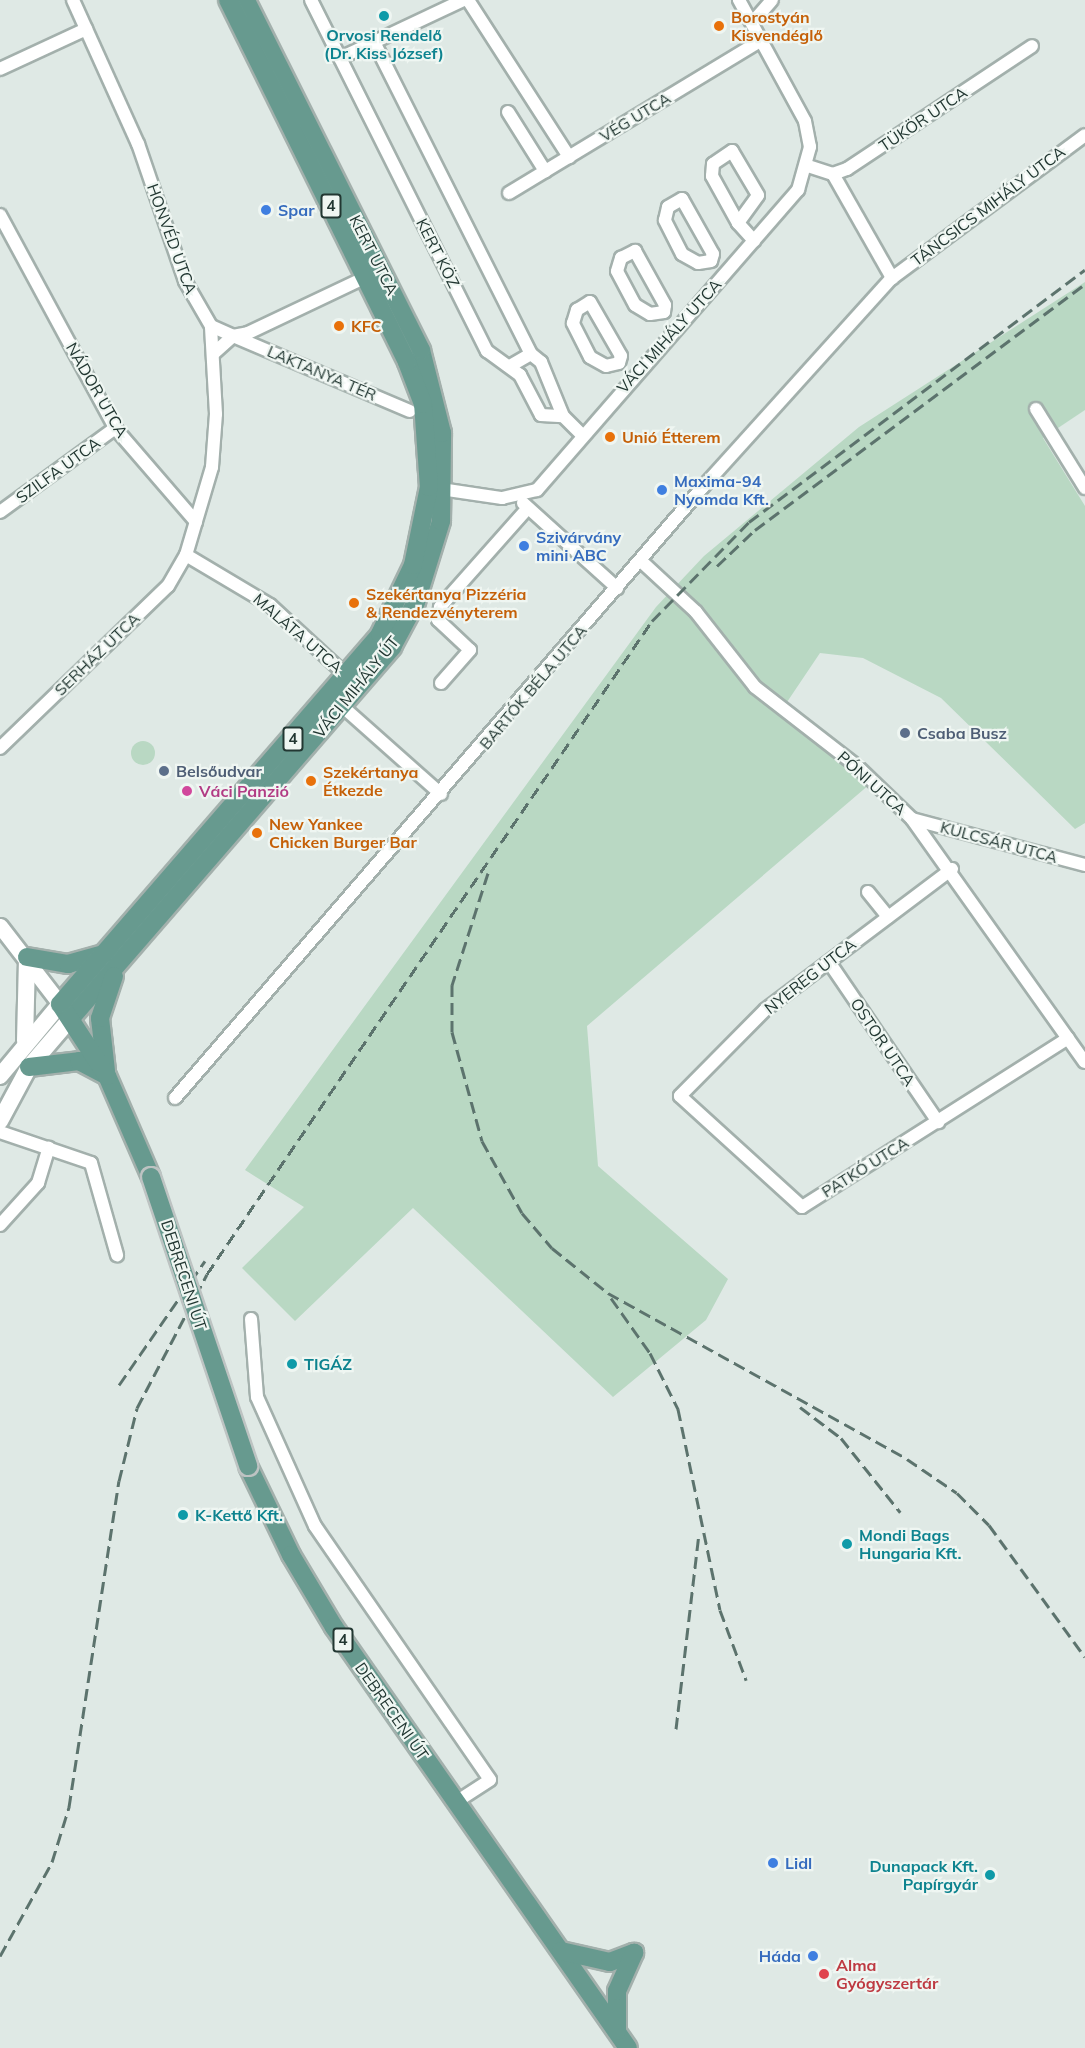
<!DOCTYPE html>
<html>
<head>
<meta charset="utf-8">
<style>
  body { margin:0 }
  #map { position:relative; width:1085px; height:2048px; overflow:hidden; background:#dfe9e5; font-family:Mulish,sans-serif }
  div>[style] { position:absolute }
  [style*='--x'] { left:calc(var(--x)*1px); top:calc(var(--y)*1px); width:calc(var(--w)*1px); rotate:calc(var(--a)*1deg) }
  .green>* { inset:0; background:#b9d8c3 }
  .round { border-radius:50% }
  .roads { filter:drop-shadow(2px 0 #a3b0ac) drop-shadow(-2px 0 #a3b0ac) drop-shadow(0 2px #a3b0ac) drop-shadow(0 -2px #a3b0ac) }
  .minor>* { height:12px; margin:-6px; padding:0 6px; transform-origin:6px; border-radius:6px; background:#fff }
  .tertiary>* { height:15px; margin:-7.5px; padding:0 7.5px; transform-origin:7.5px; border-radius:7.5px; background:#fff }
  .secondary>* { height:16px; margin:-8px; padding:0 8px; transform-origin:8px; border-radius:8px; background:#fff }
  .primary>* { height:18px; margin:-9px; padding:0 9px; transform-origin:9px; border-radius:9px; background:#679a8f }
  .rail>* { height:3px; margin-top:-1.5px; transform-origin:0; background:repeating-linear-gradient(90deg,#5c736d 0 12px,transparent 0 18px) }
  .bridges { filter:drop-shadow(2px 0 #bdc3c2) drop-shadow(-2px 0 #bdc3c2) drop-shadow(0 2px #bdc3c2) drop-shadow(0 -2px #bdc3c2) }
  .primary-bridge>* { height:18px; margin:-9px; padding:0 9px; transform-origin:9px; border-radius:9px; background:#679a8f }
  .dots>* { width:16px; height:16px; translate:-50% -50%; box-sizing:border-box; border:3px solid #eff6f2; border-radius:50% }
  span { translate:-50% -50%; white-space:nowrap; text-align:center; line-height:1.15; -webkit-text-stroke:4.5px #eff6f2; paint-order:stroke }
  .shield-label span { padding:2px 4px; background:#eff6f2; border:2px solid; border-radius:4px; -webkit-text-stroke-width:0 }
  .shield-label { font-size:15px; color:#223732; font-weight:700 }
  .food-label { font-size:16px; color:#c56008; font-weight:700 }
  .left { translate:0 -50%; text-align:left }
  .culture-label { font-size:16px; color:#0d838f; font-weight:700 }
  .right { translate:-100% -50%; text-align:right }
  .street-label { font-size:16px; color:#223732 }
  .shop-label { font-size:16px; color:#366cbe; font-weight:700 }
  .service-label { font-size:16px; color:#4e5e75; font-weight:700 }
  .hotel-label { font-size:16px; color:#b23c85; font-weight:700 }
  .health-label { font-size:16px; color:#be3a42; font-weight:700 }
</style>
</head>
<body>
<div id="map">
  <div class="green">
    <div style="clip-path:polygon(1085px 282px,1085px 410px,1043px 438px,1085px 506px,1085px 823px,1075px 829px,941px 698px,863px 658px,820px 653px,783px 708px,870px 784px,587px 1026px,598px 1166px,728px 1279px,706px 1320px,613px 1397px,413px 1208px,295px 1321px,242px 1268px,304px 1207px,245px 1170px,656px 607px,704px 556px,859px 427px)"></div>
    <div class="round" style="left:131px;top:741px;width:24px;height:24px"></div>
  </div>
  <div class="roads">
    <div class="minor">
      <div style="--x:311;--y:0;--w:393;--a:63.4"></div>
      <div style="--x:487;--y:351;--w:41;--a:36"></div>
      <div style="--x:520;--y:375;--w:45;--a:62.3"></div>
      <div style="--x:541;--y:415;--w:22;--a:3"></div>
      <div style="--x:468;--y:0;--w:187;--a:57.2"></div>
      <div style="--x:752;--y:23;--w:30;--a:-49"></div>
      <div style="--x:374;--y:42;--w:349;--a:63.3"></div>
      <div style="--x:531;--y:354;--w:13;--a:39"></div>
      <div style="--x:541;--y:362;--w:58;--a:67.8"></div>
      <div style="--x:563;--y:416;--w:27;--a:45"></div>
      <div style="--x:340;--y:58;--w:136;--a:-25.2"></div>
      <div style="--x:0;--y:69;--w:95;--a:-24.9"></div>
      <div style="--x:508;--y:112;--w:70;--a:57.9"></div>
      <div style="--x:808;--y:166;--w:26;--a:18"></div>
      <div style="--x:833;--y:174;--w:15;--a:-20"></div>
      <div style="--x:847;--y:169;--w:222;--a:-33.6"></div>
      <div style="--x:833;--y:174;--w:120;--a:60.4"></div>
      <div style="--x:509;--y:193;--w:296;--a:-31.2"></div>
      <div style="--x:682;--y:199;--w:63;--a:60.6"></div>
      <div style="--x:713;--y:254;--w:7;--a:106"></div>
      <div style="--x:711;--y:261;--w:13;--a:171"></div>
      <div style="--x:698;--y:263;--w:18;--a:-151"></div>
      <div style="--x:682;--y:254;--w:38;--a:-117"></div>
      <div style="--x:665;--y:220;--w:13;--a:-77"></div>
      <div style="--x:668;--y:207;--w:16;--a:-30"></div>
      <div style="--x:0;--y:215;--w:242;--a:61.6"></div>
      <div style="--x:115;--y:428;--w:124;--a:49.2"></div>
      <div style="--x:738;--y:223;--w:34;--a:-54"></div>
      <div style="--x:758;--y:195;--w:51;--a:-120.6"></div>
      <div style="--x:732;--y:151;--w:23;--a:146"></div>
      <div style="--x:713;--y:164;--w:12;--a:95"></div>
      <div style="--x:712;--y:176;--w:54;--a:61"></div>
      <div style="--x:738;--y:223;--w:24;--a:48"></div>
      <div style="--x:635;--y:251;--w:62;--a:60.9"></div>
      <div style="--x:665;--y:305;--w:7;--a:98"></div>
      <div style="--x:664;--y:312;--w:14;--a:172"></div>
      <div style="--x:650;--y:314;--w:17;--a:-149"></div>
      <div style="--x:635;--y:305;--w:38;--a:-118"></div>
      <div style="--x:617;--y:271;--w:14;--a:-73"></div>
      <div style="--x:621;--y:258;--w:16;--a:-27"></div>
      <div style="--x:590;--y:302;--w:62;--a:60.1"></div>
      <div style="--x:621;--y:356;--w:7;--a:106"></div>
      <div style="--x:619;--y:363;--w:13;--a:167"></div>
      <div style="--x:606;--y:366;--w:18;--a:-151"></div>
      <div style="--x:590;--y:357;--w:38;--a:-117"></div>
      <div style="--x:573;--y:323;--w:14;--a:-73"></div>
      <div style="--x:577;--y:310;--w:15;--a:-32"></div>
      <div style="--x:211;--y:326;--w:24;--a:24"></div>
      <div style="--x:233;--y:336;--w:15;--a:-11"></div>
      <div style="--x:248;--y:333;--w:135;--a:-25.4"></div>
      <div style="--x:213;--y:354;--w:27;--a:-42"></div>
      <div style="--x:233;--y:336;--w:192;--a:23"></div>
      <div style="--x:510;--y:366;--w:24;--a:-30"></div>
      <div style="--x:1036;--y:409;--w:93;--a:58.2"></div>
      <div style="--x:434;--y:488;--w:69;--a:8.4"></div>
      <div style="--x:502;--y:498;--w:36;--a:-13"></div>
      <div style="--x:537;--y:490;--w:398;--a:-49"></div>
      <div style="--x:798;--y:190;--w:45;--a:-74.4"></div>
      <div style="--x:810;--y:147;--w:26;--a:-101"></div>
      <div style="--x:805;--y:121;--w:138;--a:-118.6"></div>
      <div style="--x:523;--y:503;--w:127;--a:42.1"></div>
      <div style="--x:0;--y:512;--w:142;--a:-36.1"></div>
      <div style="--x:186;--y:555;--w:98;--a:30.8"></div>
      <div style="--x:270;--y:605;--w:105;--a:42.7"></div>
      <div style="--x:641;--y:561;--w:75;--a:42.8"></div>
      <div style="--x:696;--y:612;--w:95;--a:51.8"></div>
      <div style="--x:755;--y:687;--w:130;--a:37.8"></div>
      <div style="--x:858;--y:767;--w:75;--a:43.9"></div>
      <div style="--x:912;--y:819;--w:298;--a:54.6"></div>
      <div style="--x:441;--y:683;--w:44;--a:-48.7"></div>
      <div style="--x:470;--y:650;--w:44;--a:-136.8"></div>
      <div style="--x:438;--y:620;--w:13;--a:-81"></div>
      <div style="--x:440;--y:607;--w:131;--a:-48.4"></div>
      <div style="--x:343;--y:707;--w:131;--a:41.6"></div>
      <div style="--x:0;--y:748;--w:233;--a:-44"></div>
      <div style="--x:168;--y:586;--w:36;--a:-60"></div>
      <div style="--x:186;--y:555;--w:92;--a:-73.5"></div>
      <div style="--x:212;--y:467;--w:53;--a:-85.7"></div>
      <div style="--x:216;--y:414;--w:88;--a:-93.3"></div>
      <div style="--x:211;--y:326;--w:52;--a:-120"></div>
      <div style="--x:185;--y:281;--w:145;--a:-108.9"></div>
      <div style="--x:138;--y:144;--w:158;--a:-114.3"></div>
      <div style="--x:912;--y:819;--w:179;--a:14.9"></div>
      <div style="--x:952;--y:869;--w:234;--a:143"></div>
      <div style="--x:765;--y:1010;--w:121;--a:134.7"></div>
      <div style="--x:680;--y:1096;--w:165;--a:42.3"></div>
      <div style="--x:802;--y:1207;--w:315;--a:-32.4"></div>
      <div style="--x:868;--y:892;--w:32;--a:51"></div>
      <div style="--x:829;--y:962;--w:194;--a:55.7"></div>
      <div style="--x:175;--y:1098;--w:806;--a:-49.18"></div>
      <div style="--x:702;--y:488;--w:283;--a:-47.9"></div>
      <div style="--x:892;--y:278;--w:240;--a:-36.5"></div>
      <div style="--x:0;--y:1132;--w:96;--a:18.8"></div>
      <div style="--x:91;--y:1163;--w:96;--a:74.2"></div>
      <div style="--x:0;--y:1225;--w:57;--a:-47.9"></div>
      <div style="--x:38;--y:1183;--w:37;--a:-73"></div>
      <div style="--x:251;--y:1319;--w:78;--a:85.6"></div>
      <div style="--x:257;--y:1397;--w:141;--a:65.8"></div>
      <div style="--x:315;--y:1526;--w:308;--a:55.4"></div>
      <div style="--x:490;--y:1780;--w:40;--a:147.1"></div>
    </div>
    <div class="tertiary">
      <div style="--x:0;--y:926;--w:98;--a:52.4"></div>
    </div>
    <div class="secondary">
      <div style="--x:25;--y:1041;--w:84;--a:-88.6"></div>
      <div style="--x:0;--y:1076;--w:94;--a:-50.2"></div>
      <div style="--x:0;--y:1121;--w:61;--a:-61.8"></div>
      <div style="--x:29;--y:1067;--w:65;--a:-49.4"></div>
    </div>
    <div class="primary">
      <div style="--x:27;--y:957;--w:42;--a:9.7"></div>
      <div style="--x:68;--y:964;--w:41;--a:-15.8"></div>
      <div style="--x:71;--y:1018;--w:491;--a:-49.1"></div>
      <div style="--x:392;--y:647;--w:51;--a:-61.9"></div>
      <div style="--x:416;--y:602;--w:85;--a:-72.8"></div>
      <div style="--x:441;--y:521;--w:88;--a:-89.3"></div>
      <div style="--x:442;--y:433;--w:86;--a:-104.2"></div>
      <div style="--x:421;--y:350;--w:391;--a:-116.6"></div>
      <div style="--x:29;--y:1067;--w:50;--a:-6.8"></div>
      <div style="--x:79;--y:1061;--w:30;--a:28"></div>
      <div style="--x:106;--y:1071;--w:53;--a:-96.5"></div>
      <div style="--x:100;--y:1018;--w:44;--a:-71.6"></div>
      <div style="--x:151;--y:1177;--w:110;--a:-113.5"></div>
      <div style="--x:107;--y:1076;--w:86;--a:-123.1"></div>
      <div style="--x:60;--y:1004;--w:489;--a:-49.1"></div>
      <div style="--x:380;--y:634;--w:76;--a:-64.4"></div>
      <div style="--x:413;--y:565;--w:80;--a:-78.4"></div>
      <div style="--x:429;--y:487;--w:83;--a:-94.1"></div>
      <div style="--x:423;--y:404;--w:45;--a:-110.9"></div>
      <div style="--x:407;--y:362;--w:404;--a:-116.3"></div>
      <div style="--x:248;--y:1466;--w:99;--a:64.2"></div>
      <div style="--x:291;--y:1555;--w:84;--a:59.2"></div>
      <div style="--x:334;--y:1627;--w:513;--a:55.07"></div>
      <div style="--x:561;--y:1951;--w:50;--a:12.7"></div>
      <div style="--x:610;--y:1962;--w:26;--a:-21"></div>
      <div style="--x:617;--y:2031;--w:40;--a:-90"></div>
      <div style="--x:617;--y:1991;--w:42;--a:-65.9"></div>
    </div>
  </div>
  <div class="rail">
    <div style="--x:717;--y:566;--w:52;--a:-43.5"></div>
    <div style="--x:755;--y:530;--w:412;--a:-36.7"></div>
    <div style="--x:488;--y:873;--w:118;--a:107.8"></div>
    <div style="--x:452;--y:985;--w:47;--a:90"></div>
    <div style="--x:452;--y:1032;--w:113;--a:74.6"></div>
    <div style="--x:482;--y:1141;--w:82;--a:60.9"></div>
    <div style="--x:522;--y:1213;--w:46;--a:49.4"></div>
    <div style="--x:552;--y:1248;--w:72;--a:38.8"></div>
    <div style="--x:608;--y:1293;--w:342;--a:29"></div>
    <div style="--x:907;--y:1459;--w:60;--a:34.2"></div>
    <div style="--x:957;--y:1493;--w:45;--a:45"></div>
    <div style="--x:989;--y:1525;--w:163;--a:54"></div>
    <div style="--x:611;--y:1298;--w:67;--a:54.7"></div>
    <div style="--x:650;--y:1353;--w:63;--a:63.4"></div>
    <div style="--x:678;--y:1409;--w:205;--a:78.2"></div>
    <div style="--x:720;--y:1610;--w:75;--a:69.6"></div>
    <div style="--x:119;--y:1385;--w:151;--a:-55.3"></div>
    <div style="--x:800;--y:1407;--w:51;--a:37.1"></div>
    <div style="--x:841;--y:1438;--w:95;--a:51.4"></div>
    <div style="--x:676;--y:1729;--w:197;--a:-83.3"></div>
    <div style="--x:0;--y:1956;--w:107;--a:-61"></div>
    <div style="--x:52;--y:1862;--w:58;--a:-72.8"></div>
    <div style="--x:69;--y:1807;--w:330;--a:-81.3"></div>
    <div style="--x:119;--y:1481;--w:75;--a:-76.1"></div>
    <div style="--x:137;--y:1408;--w:151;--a:-62.4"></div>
    <div style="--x:207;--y:1274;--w:790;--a:-55.73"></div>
    <div style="--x:652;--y:621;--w:139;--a:-45.6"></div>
    <div style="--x:749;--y:522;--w:420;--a:-36.9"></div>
  </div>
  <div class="bridges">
    <div class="primary-bridge">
      <div style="--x:151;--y:1177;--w:305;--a:71.4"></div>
    </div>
  </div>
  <div class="dots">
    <div style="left:384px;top:16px;background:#0f9aa8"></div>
    <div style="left:719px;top:26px;background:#e8710a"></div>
    <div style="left:266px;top:210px;background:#3f7fe0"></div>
    <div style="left:339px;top:326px;background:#e8710a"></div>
    <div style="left:610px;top:437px;background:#e8710a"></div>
    <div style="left:662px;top:490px;background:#3f7fe0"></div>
    <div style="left:524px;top:546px;background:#3f7fe0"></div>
    <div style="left:354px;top:603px;background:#e8710a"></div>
    <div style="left:905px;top:733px;background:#5c6f8a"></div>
    <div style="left:164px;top:771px;background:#5c6f8a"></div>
    <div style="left:311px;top:781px;background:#e8710a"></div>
    <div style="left:187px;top:791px;background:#d1479c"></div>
    <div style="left:257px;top:833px;background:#e8710a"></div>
    <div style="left:292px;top:1364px;background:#0f9aa8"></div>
    <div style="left:183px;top:1515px;background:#0f9aa8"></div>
    <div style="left:847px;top:1544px;background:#0f9aa8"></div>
    <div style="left:773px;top:1863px;background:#3f7fe0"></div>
    <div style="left:990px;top:1875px;background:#0f9aa8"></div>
    <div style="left:813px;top:1956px;background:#3f7fe0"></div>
    <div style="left:824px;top:1974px;background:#e0444e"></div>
  </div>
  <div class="shield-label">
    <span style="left:331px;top:206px">4</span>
    <span style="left:293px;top:739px">4</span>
    <span style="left:343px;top:1640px">4</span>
  </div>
  <div class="food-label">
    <span class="left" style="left:731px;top:26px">Borostyán<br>Kisvendéglő</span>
    <span class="left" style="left:351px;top:326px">KFC</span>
    <span class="left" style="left:622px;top:437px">Unió Étterem</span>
    <span class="left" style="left:366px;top:603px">Szekértanya Pizzéria<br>&amp; Rendezvényterem</span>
    <span class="left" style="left:323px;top:781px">Szekértanya<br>Étkezde</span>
    <span class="left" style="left:269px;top:833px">New Yankee<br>Chicken Burger Bar</span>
  </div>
  <div class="culture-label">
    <span style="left:384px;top:44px">Orvosi Rendelő<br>(Dr. Kiss József)</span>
    <span class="left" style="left:304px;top:1364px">TIGÁZ</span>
    <span class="left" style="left:195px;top:1515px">K-Kettő Kft.</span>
    <span class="left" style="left:859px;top:1544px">Mondi Bags<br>Hungaria Kft.</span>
    <span class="right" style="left:978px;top:1875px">Dunapack Kft.<br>Papírgyár</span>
  </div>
  <div class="street-label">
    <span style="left:635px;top:117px;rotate:-31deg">VÉG UTCA</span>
    <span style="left:923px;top:119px;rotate:-34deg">TÜKÖR UTCA</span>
    <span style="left:988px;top:206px;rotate:-37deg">TÁNCSICS MIHÁLY UTCA</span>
    <span style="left:172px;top:239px;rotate:70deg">HONVÉD UTCA</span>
    <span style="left:438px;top:253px;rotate:63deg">KERT KÖZ</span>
    <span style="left:374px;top:255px;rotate:63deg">KERT UTCA</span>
    <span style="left:669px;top:336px;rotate:-48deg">VÁCI MIHÁLY UTCA</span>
    <span style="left:322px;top:373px;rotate:23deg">LAKTANYA TÉR</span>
    <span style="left:97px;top:390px;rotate:60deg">NÁDOR UTCA</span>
    <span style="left:58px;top:470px;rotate:-36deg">SZILFA UTCA</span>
    <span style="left:298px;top:633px;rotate:41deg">MALÁTA UTCA</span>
    <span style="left:97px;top:654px;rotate:-44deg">SERHÁZ UTCA</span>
    <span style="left:356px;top:687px;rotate:-51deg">VÁCI MIHÁLY ÚT</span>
    <span style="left:533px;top:687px;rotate:-50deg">BARTÓK BÉLA UTCA</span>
    <span style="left:872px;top:783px;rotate:42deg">PÓNI UTCA</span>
    <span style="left:999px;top:842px;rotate:15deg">KULCSÁR UTCA</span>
    <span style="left:810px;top:976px;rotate:-38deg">NYEREG UTCA</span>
    <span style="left:883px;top:1042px;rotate:56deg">OSTOR UTCA</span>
    <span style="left:865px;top:1167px;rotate:-32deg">PATKÓ UTCA</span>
    <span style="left:184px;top:1275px;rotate:72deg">DEBRECENI ÚT</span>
    <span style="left:392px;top:1711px;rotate:55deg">DEBRECENI ÚT</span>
  </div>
  <div class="shop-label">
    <span class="left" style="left:278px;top:210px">Spar</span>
    <span class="left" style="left:674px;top:490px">Maxima-94<br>Nyomda Kft.</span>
    <span class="left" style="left:536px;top:546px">Szivárvány<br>mini ABC</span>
    <span class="left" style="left:785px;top:1863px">Lidl</span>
    <span class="right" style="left:801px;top:1956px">Háda</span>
  </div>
  <div class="service-label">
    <span class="left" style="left:917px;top:733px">Csaba Busz</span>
    <span class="left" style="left:176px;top:771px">Belsőudvar</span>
  </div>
  <div class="hotel-label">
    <span class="left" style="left:199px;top:791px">Váci Panzió</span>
  </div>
  <div class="health-label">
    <span class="left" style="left:836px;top:1974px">Alma<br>Gyógyszertár</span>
  </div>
</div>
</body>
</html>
